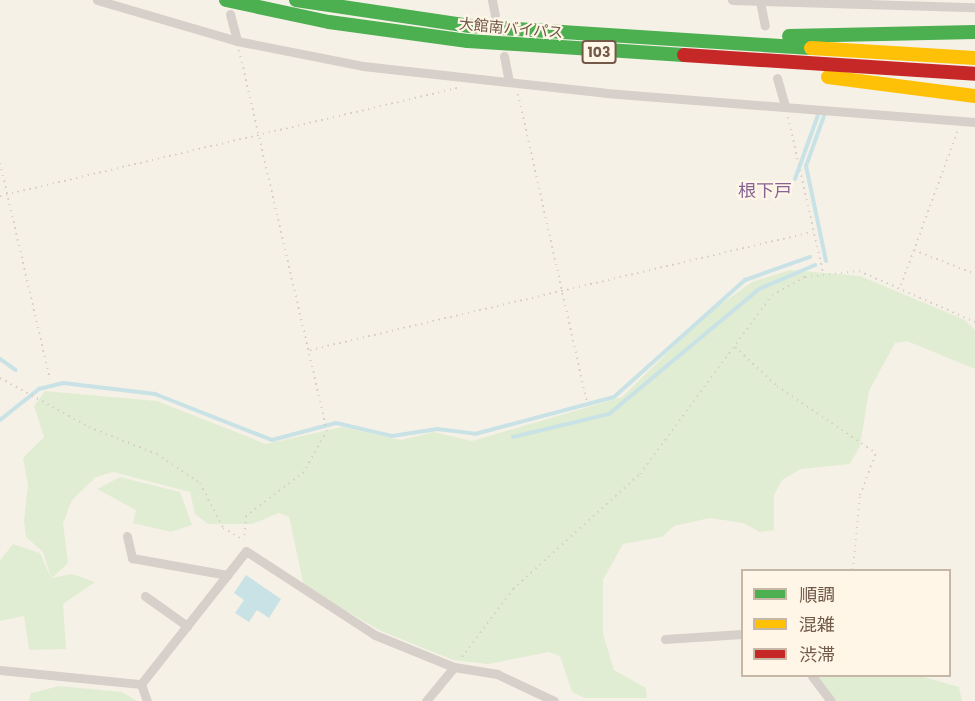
<!DOCTYPE html>
<html>
<head>
<meta charset="utf-8">
<style>
  body { margin:0 }
  #map { position:relative; width:975px; height:701px; overflow:hidden; background:#f6f1e7; font-family:Poppins,"Noto Sans JP",sans-serif }
  div>[style] { position:absolute }
  [style*='--x'] { left:calc(var(--x)*1px); top:calc(var(--y)*1px); width:calc(var(--w)*1px); rotate:calc(var(--a)*1deg) }
  .green>* { inset:0; background:#e1edd2 }
  .water>* { inset:0; background:#c9e2e6 }
  .stream>* { height:4px; margin:-2px; padding:0 2px; transform-origin:2px; border-radius:2px; background:#c9e2e6 }
  .path>* { height:2px; margin-top:-1px; transform-origin:0; background:repeating-linear-gradient(90deg,#d7cfc8 0 1.5px,transparent 0 6px) }
  .street>* { height:9px; margin:-4.5px; padding:0 4.5px; transform-origin:4.5px; border-radius:4.5px; background:#d7cfc9 }
  .fast>* { height:14px; margin:-7px; padding:0 7px; transform-origin:7px; border-radius:7px; background:#4caf50 }
  .slow>* { height:14px; margin:-7px; padding:0 7px; transform-origin:7px; border-radius:7px; background:#ffc107 }
  .jam>* { height:14px; margin:-7px; padding:0 7px; transform-origin:7px; border-radius:7px; background:#c62828 }
  span { translate:-50% -50%; white-space:nowrap; text-align:center; line-height:1.15; -webkit-text-stroke:4.5px #fff6e7; paint-order:stroke }
  .shield-label span { padding:2px 4px; background:#fff6e7; border:2px solid; border-radius:4px; -webkit-text-stroke-width:0 }
  .shield-label { font-size:14px; color:#725948; font-weight:700 }
  .street-label { font-size:15px; color:#725948 }
  .quarter-label { font-size:18px; color:#876396 }
  .legend { position:absolute; left:741px; top:569px; width:210px; height:108px; box-sizing:border-box; background:#fff6e7; border:2px solid #c7b7a7; margin:0; padding:8px 10px; list-style:none; font-size:18px; color:#725948 }
  .legend li { display:flex; align-items:center; gap:12px; height:30px }
  .legend b { width:30px; border:2px solid #c7b7a7 }
</style>
</head>
<body>
<div id="map">
  <div class="green">
    <div style="clip-path:polygon(790px 270px,860px 276px,965px 320px,975px 330px,975px 369px,907px 341px,895px 343px,869px 391px,860px 446px,850px 464px,801px 469px,782px 480px,774px 495px,774px 530px,760px 532px,743px 523px,710px 518px,674px 526px,662px 537px,623px 544px,603px 580px,603px 634px,614px 670px,646px 688px,647px 698px,585px 698px,572px 692px,560px 656px,549px 652px,488px 664px,453px 660px,381px 631px,304px 586px,289px 517px,279px 513px,252px 524px,208px 524px,195px 514px,190px 492px,113px 472px,96px 477px,72px 500px,63px 523px,68px 563px,52px 578px,72px 574px,95px 582px,63px 604px,66px 649px,29px 650px,24px 616px,0 621px,0 560px,13px 544px,40px 553px,51px 578px,43px 552px,26px 537px,24px 521px,28px 485px,23px 458px,44px 437px,34px 406px,45px 391px,157px 401px,266px 444px,342px 427px,401px 440px,434px 432px,472px 441px,622px 397px,707px 314px,752px 282px)"></div>
    <div style="clip-path:polygon(120px 477px,180px 492px,192px 525px,171px 532px,133px 523px,136px 510px,97px 489px)"></div>
    <div style="clip-path:polygon(816px 676px,921px 676px,959px 687px,962px 701px,835px 701px)"></div>
    <div style="clip-path:polygon(59px 686px,122px 692px,137px 701px,29px 701px,31px 693px)"></div>
  </div>
  <div class="water">
    <div style="clip-path:polygon(246px 575px,281px 599px,269px 618px,257px 610px,249px 622px,235px 613px,244px 600px,234px 593px)"></div>
  </div>
  <div class="stream">
    <div style="--x:824;--y:116;--w:53;--a:109.8"></div>
    <div style="--x:806;--y:166;--w:97;--a:78.1"></div>
    <div style="--x:795;--y:179;--w:68;--a:-70.2"></div>
    <div style="--x:0;--y:359;--w:19;--a:35"></div>
    <div style="--x:0;--y:420;--w:50;--a:-38.5"></div>
    <div style="--x:39;--y:389;--w:25;--a:-14"></div>
    <div style="--x:63;--y:383;--w:93;--a:6.8"></div>
    <div style="--x:155;--y:394;--w:126;--a:21.5"></div>
    <div style="--x:272;--y:440;--w:66;--a:-14.9"></div>
    <div style="--x:336;--y:423;--w:57;--a:13.1"></div>
    <div style="--x:392;--y:436;--w:46;--a:-8.8"></div>
    <div style="--x:437;--y:429;--w:38;--a:7"></div>
    <div style="--x:475;--y:434;--w:144;--a:-14.9"></div>
    <div style="--x:614;--y:397;--w:176;--a:-41.8"></div>
    <div style="--x:745;--y:280;--w:69;--a:-19.5"></div>
    <div style="--x:513;--y:437;--w:99;--a:-13.5"></div>
    <div style="--x:609;--y:414;--w:195;--a:-39.8"></div>
    <div style="--x:759;--y:289;--w:61;--a:-23.2"></div>
  </div>
  <div class="path">
    <div style="--x:239;--y:50;--w:390;--a:77"></div>
    <div style="--x:327;--y:430;--w:48;--a:118.7"></div>
    <div style="--x:304;--y:472;--w:73;--a:142.8"></div>
    <div style="--x:246;--y:516;--w:24;--a:95"></div>
    <div style="--x:518;--y:94;--w:317;--a:77.4"></div>
    <div style="--x:788;--y:117;--w:159;--a:77.3"></div>
    <div style="--x:0;--y:163;--w:222;--a:77"></div>
    <div style="--x:0;--y:196;--w:473;--a:-13.3"></div>
    <div style="--x:914;--y:250;--w:66;--a:21.5"></div>
    <div style="--x:901;--y:285;--w:165;--a:-69.8"></div>
    <div style="--x:735;--y:347;--w:57;--a:42.9"></div>
    <div style="--x:777;--y:386;--w:120;--a:34.1"></div>
    <div style="--x:310;--y:350;--w:516;--a:-13.23"></div>
    <div style="--x:0;--y:378;--w:102;--a:28.8"></div>
    <div style="--x:89;--y:427;--w:73;--a:21.7"></div>
    <div style="--x:157;--y:454;--w:52;--a:34"></div>
    <div style="--x:200;--y:483;--w:51;--a:62.9"></div>
    <div style="--x:223;--y:528;--w:24;--a:30"></div>
    <div style="--x:853;--y:570;--w:75;--a:-84.7"></div>
    <div style="--x:860;--y:495;--w:48;--a:-69.3"></div>
    <div style="--x:462;--y:657;--w:85;--a:-53.1"></div>
    <div style="--x:513;--y:589;--w:171;--a:-42.2"></div>
    <div style="--x:640;--y:474;--w:222;--a:-53.6"></div>
    <div style="--x:772;--y:295;--w:38;--a:-29"></div>
    <div style="--x:805;--y:277;--w:54;--a:-6.3"></div>
    <div style="--x:859;--y:271;--w:127;--a:23.7"></div>
  </div>
  <div class="street">
    <div style="--x:97;--y:0;--w:146;--a:16.3"></div>
    <div style="--x:237;--y:41;--w:128;--a:11.2"></div>
    <div style="--x:363;--y:66;--w:244;--a:6.3"></div>
    <div style="--x:606;--y:93;--w:370;--a:4.5"></div>
    <div style="--x:492;--y:0;--w:15;--a:79"></div>
    <div style="--x:732;--y:0;--w:243;--a:1.7"></div>
    <div style="--x:760;--y:1;--w:25;--a:79"></div>
    <div style="--x:230;--y:14;--w:28;--a:75"></div>
    <div style="--x:504;--y:56;--w:26;--a:79"></div>
    <div style="--x:777;--y:78;--w:29;--a:74"></div>
    <div style="--x:127;--y:536;--w:23;--a:77"></div>
    <div style="--x:132;--y:558;--w:97;--a:10.1"></div>
    <div style="--x:145;--y:596;--w:52;--a:35.5"></div>
    <div style="--x:665;--y:639;--w:77;--a:-3.7"></div>
    <div style="--x:0;--y:670;--w:142;--a:5.7"></div>
    <div style="--x:812;--y:676;--w:31;--a:53"></div>
    <div style="--x:141;--y:684;--w:169;--a:-51.7"></div>
    <div style="--x:246;--y:551;--w:154;--a:33.1"></div>
    <div style="--x:375;--y:635;--w:85;--a:22.1"></div>
    <div style="--x:454;--y:667;--w:44;--a:9.2"></div>
    <div style="--x:497;--y:674;--w:63;--a:25.3"></div>
    <div style="--x:141;--y:684;--w:18;--a:71"></div>
    <div style="--x:426;--y:701;--w:44;--a:-50.5"></div>
  </div>
  <div class="fast">
    <div style="--x:226;--y:0;--w:105;--a:12.1"></div>
    <div style="--x:329;--y:22;--w:140;--a:7.8"></div>
    <div style="--x:468;--y:41;--w:216;--a:3.7"></div>
    <div style="--x:296;--y:0;--w:176;--a:8.5"></div>
    <div style="--x:470;--y:26;--w:342;--a:3.7"></div>
    <div style="--x:789;--y:36;--w:186;--a:-1.2"></div>
  </div>
  <div class="slow">
    <div style="--x:811;--y:48;--w:164;--a:3.5"></div>
    <div style="--x:828;--y:77;--w:148;--a:7.4"></div>
  </div>
  <div class="jam">
    <div style="--x:684;--y:55;--w:292;--a:3.7"></div>
  </div>
  <div class="shield-label">
    <span style="left:599px;top:52px">103</span>
  </div>
  <div class="street-label">
    <span style="left:511px;top:28px;rotate:5deg">大館南バイパス</span>
  </div>
  <div class="quarter-label">
    <span style="left:765px;top:191px">根下戸</span>
  </div>
  <ul class="legend">
  <li><b style="height:8px;background:#4caf50"></b>順調</li>
  <li><b style="height:8px;background:#ffc107"></b>混雑</li>
  <li><b style="height:8px;background:#c62828"></b>渋滞</li>
  </ul>
</div>
</body>
</html>
